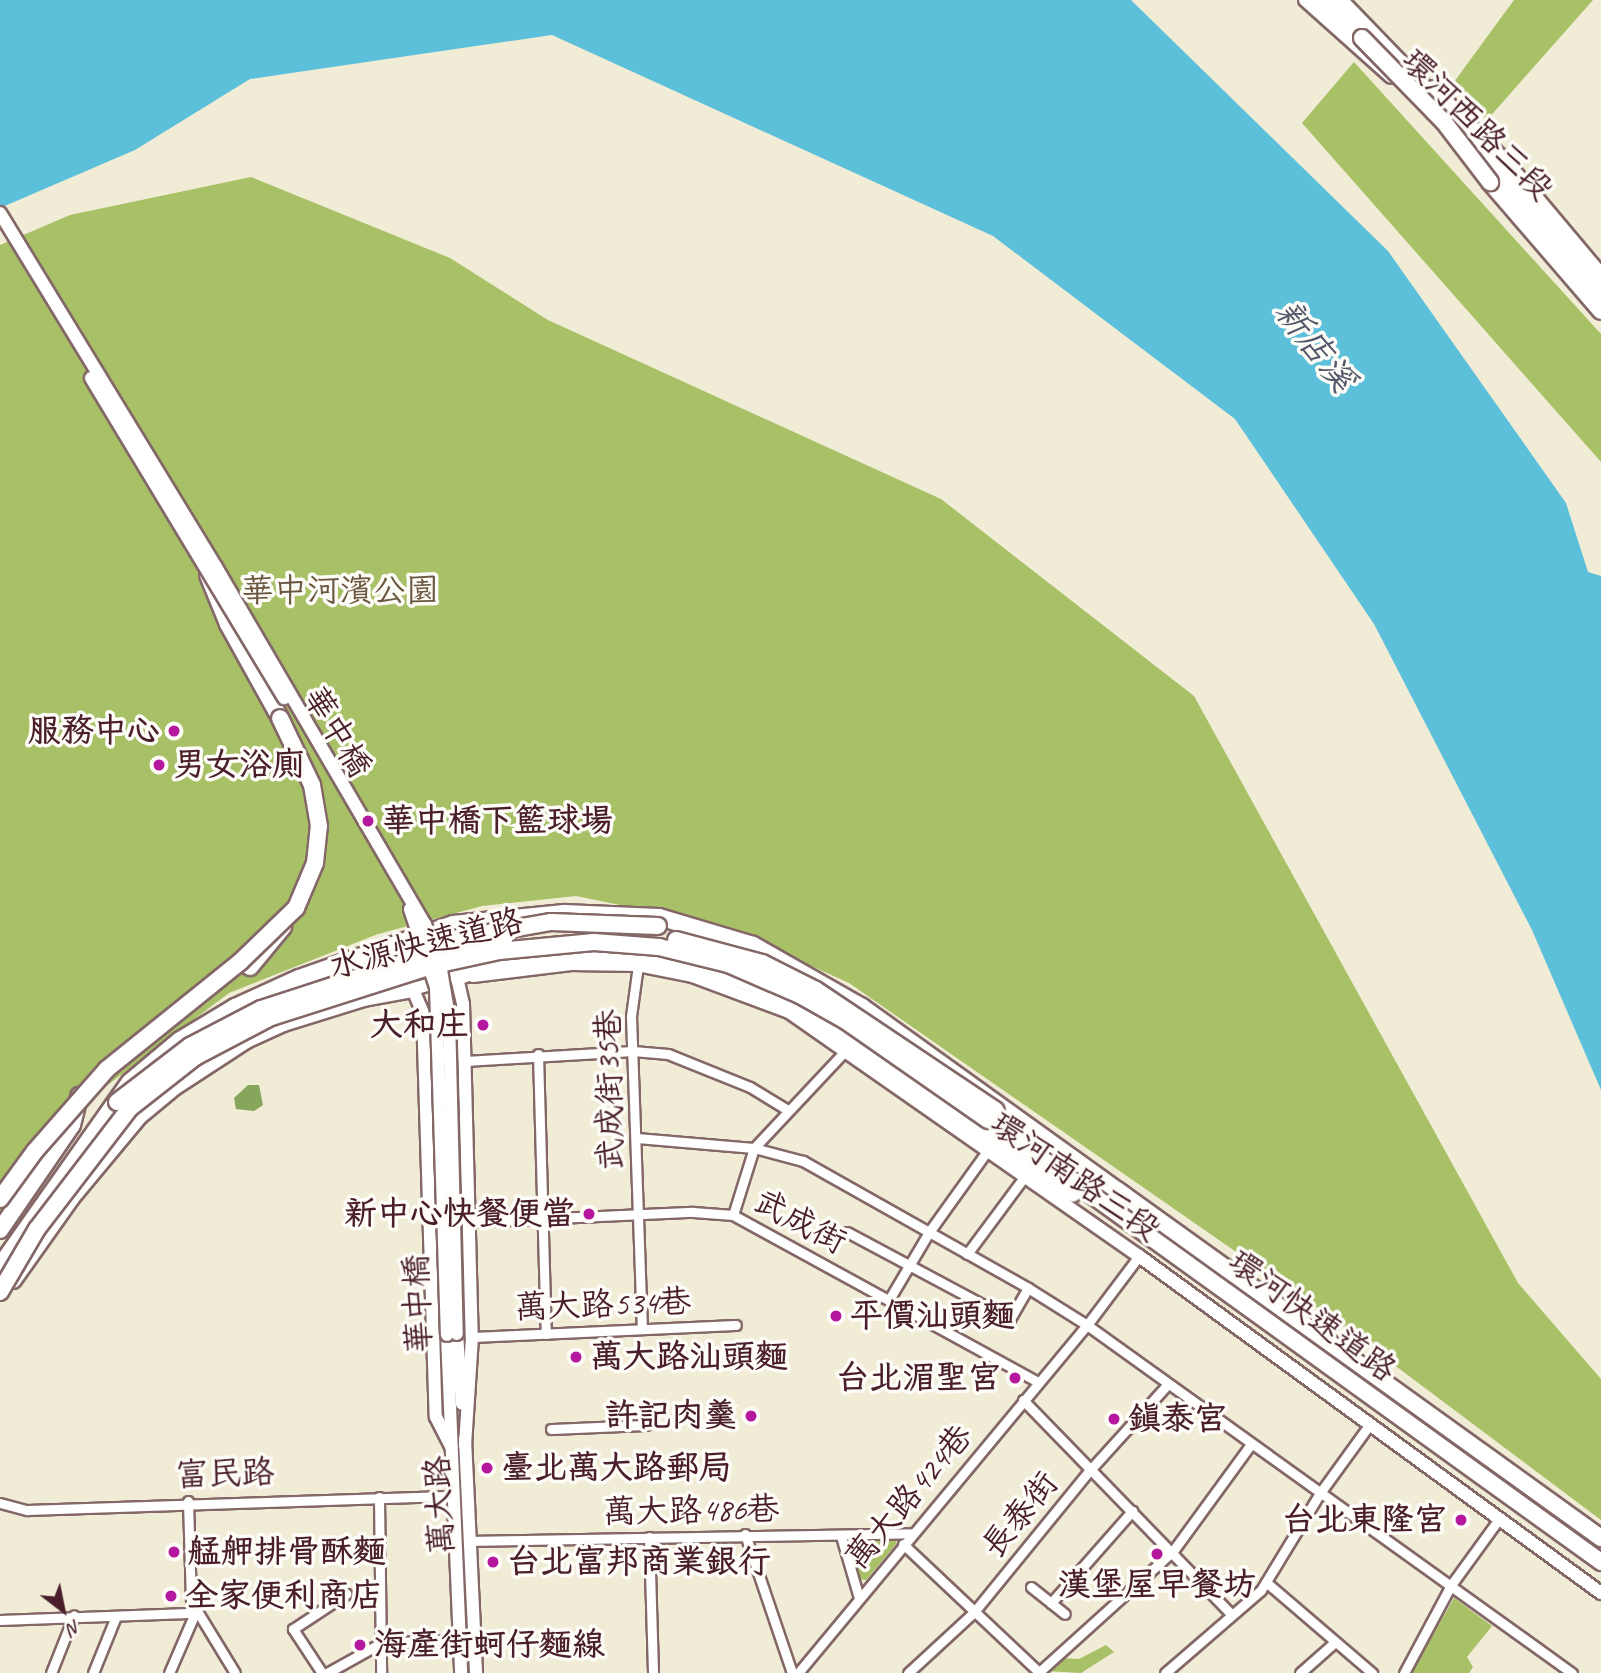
<!DOCTYPE html>
<html>
<head>
<meta charset="utf-8">
<style>
  body { margin:0 }
  #map { position:relative; width:1601px; height:1673px; overflow:hidden; background:#f1ecd6; font-family:Caveat,"LXGW WenKai TC",sans-serif }
  div>[style] { position:absolute }
  [style*='--x'] { left:calc(var(--x)*1px); top:calc(var(--y)*1px); width:calc(var(--w)*1px); rotate:calc(var(--a)*1deg) }
  .green>* { inset:0; background:#a8c066 }
  .forest>* { inset:0; background:#86a65b }
  .water>* { inset:0; background:#5dc0db }
  .roads { filter:drop-shadow(2px 0 #846767) drop-shadow(-2px 0 #846767) drop-shadow(0 2px #846767) drop-shadow(0 -2px #846767) }
  .street>* { height:9px; margin:-4.5px; padding:0 4.5px; transform-origin:4.5px; border-radius:4.5px; background:#fff }
  .secondary>* { height:12px; margin:-6px; padding:0 6px; transform-origin:6px; border-radius:6px; background:#fff }
  .highway>* { height:16px; margin:-8px; padding:0 8px; transform-origin:8px; border-radius:8px; background:#fff }
  .bridges { filter:drop-shadow(2px 0 #846767) drop-shadow(-2px 0 #846767) drop-shadow(0 2px #846767) drop-shadow(0 -2px #846767) }
  .secondary-bridge>* { height:12px; margin:-6px; padding:0 6px; transform-origin:6px; border-radius:6px; background:#fff }
  .highway-bridge>* { height:16px; margin:-8px; padding:0 8px; transform-origin:8px; border-radius:8px; background:#fff }
  .dots>* { width:19px; height:19px; translate:-50% -50%; box-sizing:border-box; border:4px solid #fdfcf7; border-radius:50% }
  span { translate:-50% -50%; white-space:nowrap; text-align:center; line-height:1.15; -webkit-text-stroke:7px #fdfcf7; paint-order:stroke }
  .street-label { font-size:33px; color:#4a1f2b }
  .park-label { font-size:33px; color:#6b5740 }
  .poi-label { font-size:33px; color:#4a1f2b; font-weight:700 }
  .right { translate:-100% -50%; text-align:right }
  .left { translate:0 -50%; text-align:left }
  .water-label { font-size:35px; color:#515769; font-style:italic }
  .north { position:absolute; left:28px; top:1575px; width:70px; height:70px; -webkit-text-stroke:5px #fdfcf7; paint-order:stroke; rotate:148deg; font-size:19px; font-weight:700; line-height:28px; text-align:center; color:#4a1f2b }
  .north::after { content:''; display:block; margin:auto; width:24px; height:32px; background:#4a1f2b; clip-path:polygon(50% 0,100% 100%,50% 72%,0 100%) }
</style>
</head>
<body>
<div id="map">
  <div class="green">
    <div style="clip-path:polygon(1514px 0,1593px 0,1487px 120px,1454px 82px)"></div>
    <div style="clip-path:polygon(1354px 62px,1601px 334px,1601px 462px,1302px 123px)"></div>
    <div style="clip-path:polygon(251px 177px,450px 258px,548px 320px,941px 499px,1194px 696px,1518px 1283px,1601px 1379px,1601px 1520px,1337px 1322px,849px 983px,723px 926px,576px 896px,482px 906px,378px 934px,229px 993px,105px 1087px,64px 1127px,0 1226px,0 245px,70px 215px)"></div>
    <div style="clip-path:polygon(850px 1536px,892px 1536px,897px 1543px,866px 1580px,858px 1579px,845px 1544px)"></div>
    <div style="clip-path:polygon(1454px 1598px,1492px 1626px,1467px 1657px,1473px 1667px,1469px 1673px,1411px 1673px)"></div>
    <div style="clip-path:polygon(1106px 1645px,1114px 1652px,1081px 1673px,1045px 1671px,1060px 1658px,1079px 1659px)"></div>
  </div>
  <div class="forest">
    <div style="clip-path:polygon(248px 1085px,259px 1085px,263px 1105px,254px 1111px,236px 1109px,234px 1098px)"></div>
  </div>
  <div class="water">
    <div style="clip-path:polygon(0 0,1131px 0,1388px 251px,1566px 503px,1588px 572px,1601px 576px,1601px 1090px,1532px 930px,1374px 624px,1235px 419px,993px 236px,552px 35px,250px 79px,135px 150px,0 208px)"></div>
  </div>
  <div class="roads">
    <div class="street">
      <div style="--x:638;--y:965;--w:51;--a:97.8"></div>
      <div style="--x:631;--y:1016;--w:313;--a:88"></div>
      <div style="--x:538;--y:1054;--w:280;--a:88.4"></div>
      <div style="--x:465;--y:1061;--w:168;--a:-3.4"></div>
      <div style="--x:633;--y:1051;--w:35;--a:5"></div>
      <div style="--x:668;--y:1054;--w:88;--a:21.9"></div>
      <div style="--x:750;--y:1087;--w:42;--a:31.4"></div>
      <div style="--x:637;--y:1138;--w:117;--a:4.9"></div>
      <div style="--x:754;--y:1148;--w:51;--a:14.9"></div>
      <div style="--x:803;--y:1161;--w:258;--a:29.4"></div>
      <div style="--x:1028;--y:1288;--w:70;--a:32.1"></div>
      <div style="--x:1087;--y:1325;--w:597;--a:35.66"></div>
      <div style="--x:733;--y:1215;--w:70;--a:-72.6"></div>
      <div style="--x:754;--y:1148;--w:134;--a:-46.8"></div>
      <div style="--x:469;--y:1222;--w:224;--a:-2.6"></div>
      <div style="--x:693;--y:1212;--w:40;--a:4.3"></div>
      <div style="--x:733;--y:1215;--w:348;--a:28.7"></div>
      <div style="--x:847;--y:1232;--w:185;--a:28.1"></div>
      <div style="--x:1010;--y:1319;--w:36;--a:-60"></div>
      <div style="--x:967;--y:1254;--w:97;--a:-53.4"></div>
      <div style="--x:890;--y:1298;--w:77;--a:-59.4"></div>
      <div style="--x:929;--y:1232;--w:101;--a:-54.3"></div>
      <div style="--x:472;--y:1337;--w:264;--a:-2.6"></div>
      <div style="--x:1023;--y:1400;--w:298;--a:45.8"></div>
      <div style="--x:551;--y:1429;--w:95;--a:-2.4"></div>
      <div style="--x:379;--y:1497;--w:176;--a:89.3"></div>
      <div style="--x:188;--y:1501;--w:100;--a:88.3"></div>
      <div style="--x:191;--y:1601;--w:84;--a:58.6"></div>
      <div style="--x:0;--y:1503;--w:28;--a:15"></div>
      <div style="--x:27;--y:1510;--w:427;--a:-1.9"></div>
      <div style="--x:745;--y:1534;--w:147;--a:71.3"></div>
      <div style="--x:841;--y:1536;--w:65;--a:73.8"></div>
      <div style="--x:649;--y:1537;--w:136;--a:88.3"></div>
      <div style="--x:470;--y:1541;--w:442;--a:-1"></div>
      <div style="--x:903;--y:1544;--w:188;--a:43.3"></div>
      <div style="--x:1266;--y:1582;--w:140;--a:40.6"></div>
      <div style="--x:1031;--y:1587;--w:43;--a:38.5"></div>
      <div style="--x:1051;--y:1603;--w:123;--a:-48.6"></div>
      <div style="--x:0;--y:1620;--w:195;--a:-2.1"></div>
      <div style="--x:51;--y:1673;--w:62;--a:-68.4"></div>
      <div style="--x:93;--y:1673;--w:61;--a:-68"></div>
      <div style="--x:169;--y:1673;--w:65;--a:-66.6"></div>
      <div style="--x:322;--y:1673;--w:53;--a:-123.4"></div>
      <div style="--x:293;--y:1629;--w:64;--a:-33.4"></div>
      <div style="--x:327;--y:1673;--w:62;--a:-29.1"></div>
      <div style="--x:381;--y:1643;--w:79;--a:-2.9"></div>
      <div style="--x:798;--y:1673;--w:452;--a:-50.3"></div>
      <div style="--x:1087;--y:1325;--w:86;--a:-53"></div>
      <div style="--x:908;--y:1673;--w:90;--a:-42.7"></div>
      <div style="--x:974;--y:1612;--w:183;--a:-50.8"></div>
      <div style="--x:1090;--y:1470;--w:115;--a:-47.8"></div>
      <div style="--x:1038;--y:1673;--w:182;--a:-42.1"></div>
      <div style="--x:1173;--y:1551;--w:132;--a:-53.9"></div>
      <div style="--x:1165;--y:1673;--w:127;--a:-40.8"></div>
      <div style="--x:1261;--y:1590;--w:114;--a:-58.7"></div>
      <div style="--x:1320;--y:1493;--w:85;--a:-54.1"></div>
      <div style="--x:1300;--y:1673;--w:45;--a:-41.4"></div>
      <div style="--x:1404;--y:1673;--w:100;--a:-61.9"></div>
      <div style="--x:1451;--y:1585;--w:82;--a:-54"></div>
    </div>
    <div class="secondary">
      <div style="--x:1305;--y:0;--w:115;--a:41.8"></div>
      <div style="--x:1433;--y:87;--w:107;--a:45.4"></div>
      <div style="--x:1508;--y:163;--w:145;--a:50"></div>
      <div style="--x:1587;--y:282;--w:22;--a:51"></div>
      <div style="--x:394;--y:945;--w:74;--a:66.9"></div>
      <div style="--x:423;--y:1013;--w:404;--a:88.2"></div>
      <div style="--x:436;--y:1417;--w:34;--a:63"></div>
      <div style="--x:455;--y:969;--w:36;--a:77"></div>
      <div style="--x:463;--y:1004;--w:333;--a:88.5"></div>
      <div style="--x:472;--y:1337;--w:108;--a:93.7"></div>
      <div style="--x:473;--y:976;--w:99;--a:-7"></div>
      <div style="--x:571;--y:964;--w:67;--a:0.9"></div>
      <div style="--x:638;--y:965;--w:55;--a:11.5"></div>
      <div style="--x:692;--y:976;--w:103;--a:20.4"></div>
      <div style="--x:789;--y:1012;--w:427;--a:34.9"></div>
      <div style="--x:1139;--y:1256;--w:572;--a:36.11"></div>
      <div style="--x:413;--y:989;--w:33;--a:-16"></div>
      <div style="--x:457;--y:1334;--w:70;--a:85.9"></div>
      <div style="--x:447;--y:1335;--w:338;--a:87.6"></div>
      <div style="--x:465;--y:1439;--w:234;--a:87.3"></div>
    </div>
    <div class="highway">
      <div style="--x:1321;--y:0;--w:56;--a:42.8"></div>
      <div style="--x:1339;--y:0;--w:196;--a:46"></div>
      <div style="--x:1475;--y:141;--w:194;--a:49.4"></div>
      <div style="--x:1490;--y:182;--w:170;--a:49.3"></div>
      <div style="--x:208;--y:575;--w:53;--a:67.8"></div>
      <div style="--x:228;--y:624;--w:107;--a:61"></div>
      <div style="--x:250;--y:967;--w:52;--a:-50.5"></div>
      <div style="--x:457;--y:977;--w:45;--a:-19.7"></div>
      <div style="--x:499;--y:962;--w:106;--a:-4.9"></div>
      <div style="--x:605;--y:953;--w:37;--a:3"></div>
      <div style="--x:642;--y:955;--w:63;--a:11"></div>
      <div style="--x:704;--y:967;--w:50;--a:18.8"></div>
      <div style="--x:751;--y:983;--w:52;--a:23.6"></div>
      <div style="--x:799;--y:1004;--w:333;--a:34.7"></div>
      <div style="--x:988;--y:1120;--w:756;--a:35.79"></div>
      <div style="--x:1117;--y:1190;--w:596;--a:35.72"></div>
      <div style="--x:0;--y:1230;--w:127;--a:-55.6"></div>
      <div style="--x:72;--y:1125;--w:30;--a:-76"></div>
      <div style="--x:0;--y:1266;--w:225;--a:-54.8"></div>
      <div style="--x:130;--y:1082;--w:65;--a:-40"></div>
      <div style="--x:180;--y:1040;--w:64;--a:-31"></div>
      <div style="--x:235;--y:1007;--w:70;--a:-24.4"></div>
      <div style="--x:299;--y:978;--w:163;--a:-19.3"></div>
      <div style="--x:453;--y:924;--w:112;--a:-5.7"></div>
      <div style="--x:564;--y:913;--w:95;--a:2.4"></div>
      <div style="--x:659;--y:917;--w:98;--a:16.6"></div>
      <div style="--x:753;--y:945;--w:125;--a:29.6"></div>
      <div style="--x:862;--y:1007;--w:322;--a:35.7"></div>
      <div style="--x:13;--y:1280;--w:100;--a:-54.7"></div>
      <div style="--x:71;--y:1198;--w:107;--a:-50.3"></div>
      <div style="--x:139;--y:1116;--w:45;--a:-39.6"></div>
      <div style="--x:174;--y:1087;--w:86;--a:-33.1"></div>
      <div style="--x:246;--y:1040;--w:41;--a:-24.7"></div>
      <div style="--x:283;--y:1023;--w:85;--a:-17.2"></div>
      <div style="--x:364;--y:998;--w:50;--a:-10.4"></div>
    </div>
  </div>
  <div class="bridges">
    <div class="secondary-bridge">
      <div style="--x:0;--y:213;--w:415;--a:58.6"></div>
      <div style="--x:216;--y:567;--w:414;--a:59.7"></div>
      <div style="--x:425;--y:924;--w:49;--a:70.8"></div>
      <div style="--x:441;--y:970;--w:48;--a:80.3"></div>
      <div style="--x:449;--y:1017;--w:317;--a:88.6"></div>
      <div style="--x:91;--y:378;--w:374;--a:58.9"></div>
      <div style="--x:410;--y:909;--w:82;--a:71.6"></div>
      <div style="--x:436;--y:987;--w:348;--a:88.2"></div>
    </div>
    <div class="highway-bridge">
      <div style="--x:1362;--y:38;--w:117;--a:45.7"></div>
      <div style="--x:1444;--y:122;--w:76;--a:52.5"></div>
      <div style="--x:676;--y:940;--w:89;--a:15"></div>
      <div style="--x:762;--y:963;--w:60;--a:26.6"></div>
      <div style="--x:816;--y:990;--w:216;--a:33.8"></div>
      <div style="--x:432;--y:943;--w:121;--a:-10"></div>
      <div style="--x:551;--y:922;--w:107;--a:2.1"></div>
      <div style="--x:117;--y:1102;--w:92;--a:-37.5"></div>
      <div style="--x:190;--y:1046;--w:80;--a:-27.5"></div>
      <div style="--x:261;--y:1009;--w:179;--a:-17.9"></div>
      <div style="--x:431;--y:954;--w:75;--a:-11.6"></div>
      <div style="--x:0;--y:1199;--w:59;--a:-53.9"></div>
      <div style="--x:35;--y:1151;--w:109;--a:-48.7"></div>
      <div style="--x:107;--y:1069;--w:171;--a:-38.8"></div>
      <div style="--x:240;--y:962;--w:78;--a:-44"></div>
      <div style="--x:296;--y:908;--w:49;--a:-67.1"></div>
      <div style="--x:315;--y:863;--w:37;--a:-84"></div>
      <div style="--x:319;--y:826;--w:42;--a:-99.7"></div>
      <div style="--x:312;--y:785;--w:74;--a:-115.5"></div>
      <div style="--x:0;--y:1292;--w:73;--a:-59.6"></div>
      <div style="--x:37;--y:1229;--w:153;--a:-52.5"></div>
      <div style="--x:130;--y:1108;--w:83;--a:-38.1"></div>
      <div style="--x:195;--y:1057;--w:86;--a:-27.8"></div>
      <div style="--x:271;--y:1017;--w:172;--a:-17.6"></div>
      <div style="--x:435;--y:965;--w:66;--a:-12.3"></div>
      <div style="--x:499;--y:951;--w:95;--a:-5.4"></div>
      <div style="--x:594;--y:942;--w:65;--a:4.4"></div>
      <div style="--x:659;--y:947;--w:71;--a:13.8"></div>
      <div style="--x:728;--y:964;--w:78;--a:23.3"></div>
      <div style="--x:800;--y:995;--w:53;--a:29.5"></div>
      <div style="--x:846;--y:1021;--w:173;--a:34.9"></div>
    </div>
  </div>
  <div class="dots">
    <div style="left:174px;top:731px;background:#b5179e"></div>
    <div style="left:159px;top:765px;background:#b5179e"></div>
    <div style="left:368px;top:821px;background:#b5179e"></div>
    <div style="left:483px;top:1025px;background:#b5179e"></div>
    <div style="left:589px;top:1214px;background:#b5179e"></div>
    <div style="left:836px;top:1316px;background:#b5179e"></div>
    <div style="left:576px;top:1357px;background:#b5179e"></div>
    <div style="left:1015px;top:1378px;background:#b5179e"></div>
    <div style="left:751px;top:1416px;background:#b5179e"></div>
    <div style="left:1114px;top:1419px;background:#b5179e"></div>
    <div style="left:487px;top:1468px;background:#b5179e"></div>
    <div style="left:1461px;top:1520px;background:#b5179e"></div>
    <div style="left:174px;top:1552px;background:#b5179e"></div>
    <div style="left:1157px;top:1554px;background:#b5179e"></div>
    <div style="left:493px;top:1562px;background:#b5179e"></div>
    <div style="left:171px;top:1596px;background:#b5179e"></div>
    <div style="left:360px;top:1645px;background:#b5179e"></div>
  </div>
  <div class="street-label">
    <span style="left:1477px;top:125px;rotate:45deg">環河西路三段</span>
    <span style="left:337px;top:732px;rotate:59deg">華中橋</span>
    <span style="left:426px;top:944px;rotate:-14deg">水源快速道路</span>
    <span style="left:610px;top:1090px;rotate:-91deg">武成街35巷</span>
    <span style="left:1075px;top:1177px;rotate:35deg">環河南路三段</span>
    <span style="left:800px;top:1222px;rotate:28deg">武成街</span>
    <span style="left:418px;top:1304px;rotate:-92deg">華中橋</span>
    <span style="left:603px;top:1305px;rotate:-2deg">萬大路534巷</span>
    <span style="left:1312px;top:1316px;rotate:36deg">環河快速道路</span>
    <span style="left:225px;top:1474px;rotate:-2deg">富民路</span>
    <span style="left:909px;top:1497px;rotate:-50deg">萬大路424巷</span>
    <span style="left:440px;top:1505px;rotate:-93deg">萬大路</span>
    <span style="left:691px;top:1511px;rotate:-1deg">萬大路486巷</span>
    <span style="left:1020px;top:1515px;rotate:-51deg">長泰街</span>
  </div>
  <div class="park-label">
    <span style="left:340px;top:591px">華中河濱公園</span>
  </div>
  <div class="poi-label">
    <span class="right" style="left:160px;top:731px">服務中心</span>
    <span class="left" style="left:173px;top:765px">男女浴廁</span>
    <span class="left" style="left:382px;top:821px">華中橋下籃球場</span>
    <span class="right" style="left:469px;top:1025px">大和庄</span>
    <span class="right" style="left:575px;top:1214px">新中心快餐便當</span>
    <span class="left" style="left:850px;top:1316px">平價汕頭麵</span>
    <span class="left" style="left:590px;top:1357px">萬大路汕頭麵</span>
    <span class="right" style="left:1001px;top:1378px">台北湄聖宮</span>
    <span class="right" style="left:737px;top:1416px">許記肉羹</span>
    <span class="left" style="left:1128px;top:1419px">鎮泰宮</span>
    <span class="left" style="left:501px;top:1468px">臺北萬大路郵局</span>
    <span class="right" style="left:1447px;top:1520px">台北東隆宮</span>
    <span class="left" style="left:188px;top:1552px">艋舺排骨酥麵</span>
    <span class="left" style="left:507px;top:1562px">台北富邦商業銀行</span>
    <span style="left:1157px;top:1585px">漢堡屋早餐坊</span>
    <span class="left" style="left:185px;top:1596px">全家便利商店</span>
    <span class="left" style="left:374px;top:1645px">海產街蚵仔麵線</span>
  </div>
  <div class="water-label">
    <span style="left:1315px;top:346px;rotate:52deg">新店溪</span>
  </div>
  <div class="north">N</div>
</div>
</body>
</html>
